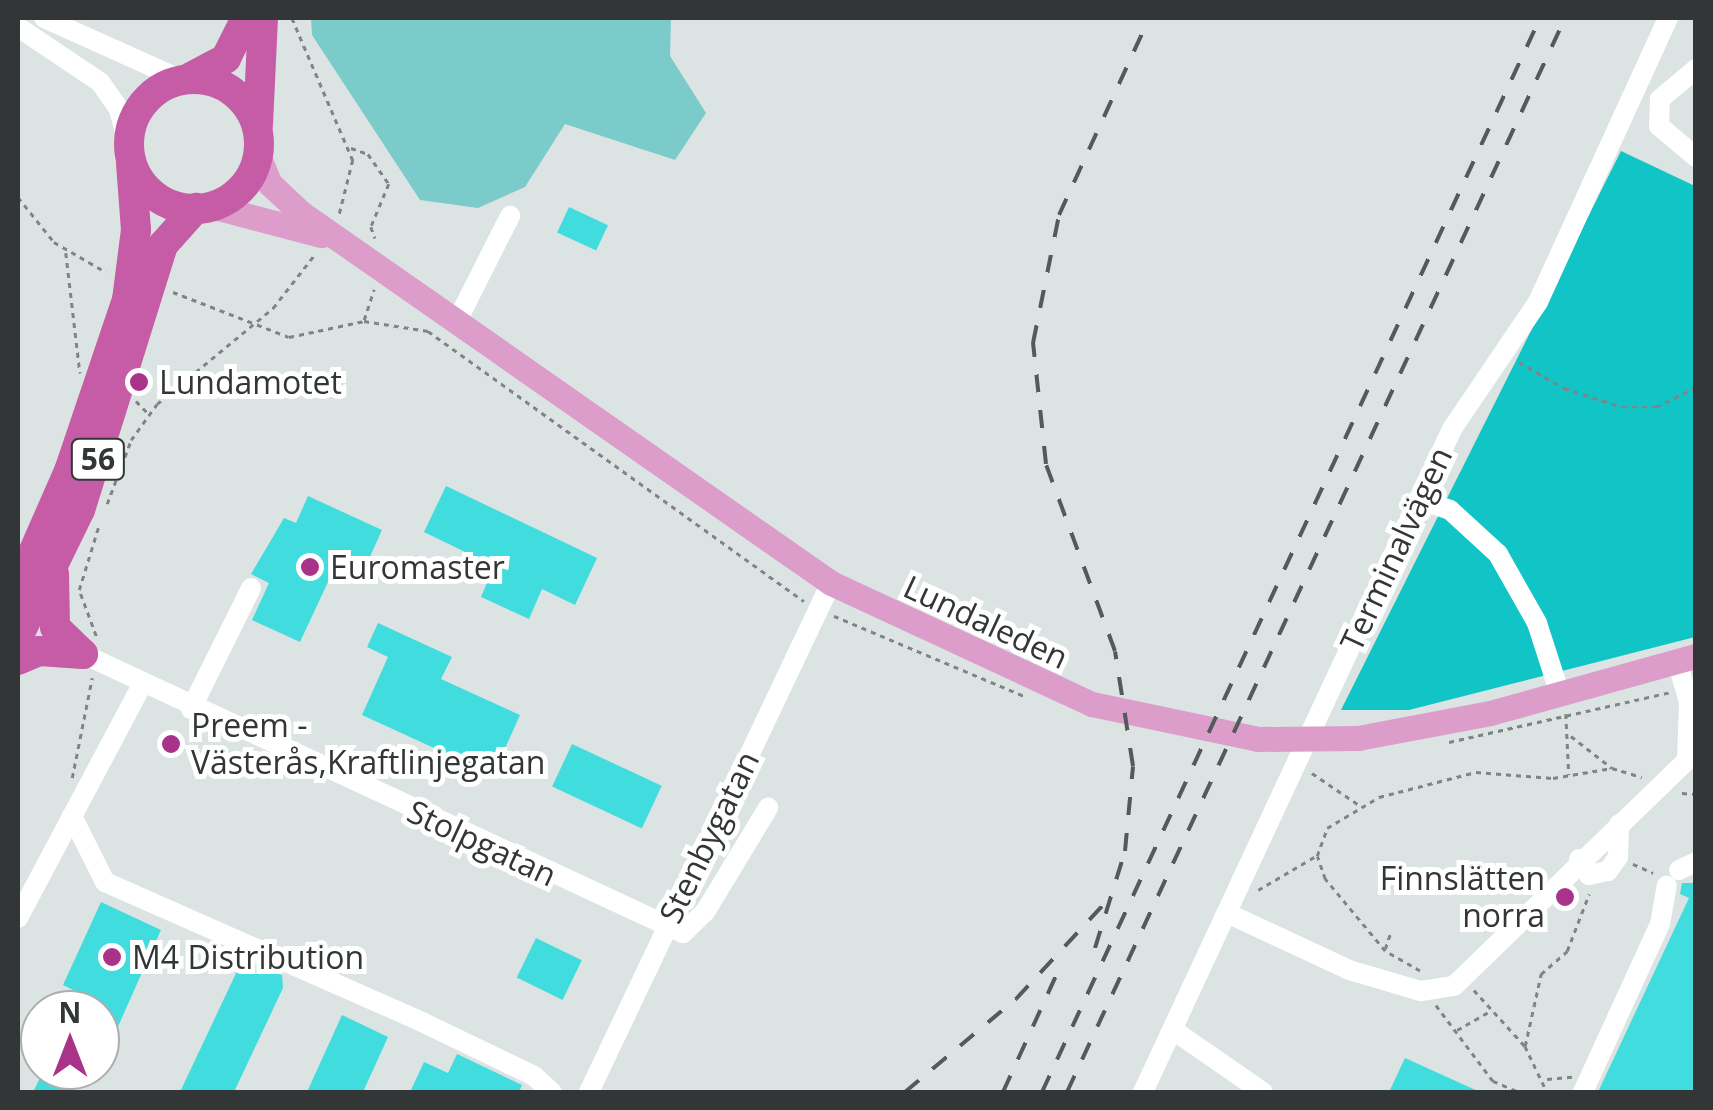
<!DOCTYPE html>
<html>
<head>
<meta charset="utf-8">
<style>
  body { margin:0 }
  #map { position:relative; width:1713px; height:1110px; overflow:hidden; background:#dbe3e3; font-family:"Open Sans",sans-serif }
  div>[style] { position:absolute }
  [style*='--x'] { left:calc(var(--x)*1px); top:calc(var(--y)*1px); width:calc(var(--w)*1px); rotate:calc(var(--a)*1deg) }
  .green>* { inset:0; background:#7ccbcb }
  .forest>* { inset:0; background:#11c4c6 }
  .building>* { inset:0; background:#41dcde; transform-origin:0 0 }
  .path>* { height:2.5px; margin-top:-1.25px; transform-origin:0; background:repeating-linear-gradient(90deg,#7f8484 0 5px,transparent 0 10px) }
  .minor>* { height:20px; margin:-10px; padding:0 10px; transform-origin:10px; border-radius:10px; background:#fff }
  .major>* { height:25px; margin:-12.5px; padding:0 12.5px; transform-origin:12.5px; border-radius:12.5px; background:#dd9dca }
  .highway>* { height:30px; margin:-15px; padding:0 15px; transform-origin:15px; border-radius:15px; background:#c75ca6 }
  .highway>.ring { margin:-15px; padding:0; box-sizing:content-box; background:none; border:30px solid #c75ca6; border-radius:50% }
  .rail>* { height:4px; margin-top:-2px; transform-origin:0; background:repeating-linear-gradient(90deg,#555959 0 18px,transparent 0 36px) }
  .dots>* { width:28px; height:28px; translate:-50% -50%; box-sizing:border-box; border:5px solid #fff; border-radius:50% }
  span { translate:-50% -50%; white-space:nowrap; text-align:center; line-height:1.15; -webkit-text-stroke:10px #fff; paint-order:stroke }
  .shield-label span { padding:2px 8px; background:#fff; border:2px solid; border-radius:8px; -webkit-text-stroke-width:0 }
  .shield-label { font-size:30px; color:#333636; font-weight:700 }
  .poi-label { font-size:32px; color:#333636 }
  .left { translate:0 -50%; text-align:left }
  .right { translate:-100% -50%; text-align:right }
  .street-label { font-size:32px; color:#333636 }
  .frame { position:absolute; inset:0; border:20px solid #333636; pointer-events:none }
  .north { position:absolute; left:20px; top:990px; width:100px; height:100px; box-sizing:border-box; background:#fff; border:2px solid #adafaf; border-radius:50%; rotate:0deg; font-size:28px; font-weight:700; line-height:40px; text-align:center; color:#333636 }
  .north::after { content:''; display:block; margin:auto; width:35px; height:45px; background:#aa338a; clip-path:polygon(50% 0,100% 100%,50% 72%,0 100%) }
</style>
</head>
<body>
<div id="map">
  <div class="green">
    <div style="clip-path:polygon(311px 18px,671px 18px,670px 56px,706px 113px,675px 160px,565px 124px,525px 187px,478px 208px,420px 200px,312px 35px)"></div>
  </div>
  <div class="forest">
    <div style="clip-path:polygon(1621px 151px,1695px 186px,1695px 637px,1409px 710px,1341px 710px)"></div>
  </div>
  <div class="building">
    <div style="left:569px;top:207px;width:43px;height:28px;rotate:25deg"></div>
    <div style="clip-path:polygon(446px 486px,597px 558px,575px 605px,542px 589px,529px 619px,481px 597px,494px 566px,424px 532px)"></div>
    <div style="clip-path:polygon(308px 496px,382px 530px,359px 581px,334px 569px,300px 642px,252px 620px,269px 583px,251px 574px,284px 518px,296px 523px)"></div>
    <div style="clip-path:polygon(378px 623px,452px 657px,441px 679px,520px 715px,493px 775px,362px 715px,388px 657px,367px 647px)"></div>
    <div style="left:572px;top:744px;width:99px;height:47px;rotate:25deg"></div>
    <div style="clip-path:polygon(1682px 883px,1696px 883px,1696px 1092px,1598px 1092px,1689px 898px,1680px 894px)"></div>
    <div style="clip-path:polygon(101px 902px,161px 930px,112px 1040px,100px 1035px,100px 1010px,71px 1010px,79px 993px,63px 985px)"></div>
    <div style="left:536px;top:938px;width:51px;height:44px;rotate:26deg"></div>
    <div style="clip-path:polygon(249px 961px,282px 975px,283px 988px,234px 1092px,180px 1092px,239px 967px)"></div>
    <div style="clip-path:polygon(342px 1015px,388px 1037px,363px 1092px,307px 1092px)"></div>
    <div style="clip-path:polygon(457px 1054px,522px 1085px,519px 1092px,410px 1092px,424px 1062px,448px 1073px)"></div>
    <div style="clip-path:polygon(1405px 1058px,1480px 1092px,1389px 1092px)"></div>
    <div style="clip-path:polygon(44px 1070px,74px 1070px,64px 1092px,33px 1092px)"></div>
  </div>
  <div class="path">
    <div style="--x:292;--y:18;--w:155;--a:66.8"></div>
    <div style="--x:353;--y:160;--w:58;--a:104"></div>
    <div style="--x:351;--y:148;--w:18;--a:19"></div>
    <div style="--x:368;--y:154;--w:37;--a:55"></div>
    <div style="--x:389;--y:184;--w:47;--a:112.7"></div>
    <div style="--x:371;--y:227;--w:12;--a:70"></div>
    <div style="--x:18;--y:197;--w:58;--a:51.3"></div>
    <div style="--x:54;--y:242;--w:60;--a:30"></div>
    <div style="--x:66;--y:253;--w:121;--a:83.3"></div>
    <div style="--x:173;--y:292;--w:124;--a:21.2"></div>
    <div style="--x:289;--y:337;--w:77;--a:-12"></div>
    <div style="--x:364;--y:321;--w:65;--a:8.9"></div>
    <div style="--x:428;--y:331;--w:463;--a:35.7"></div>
    <div style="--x:364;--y:320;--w:32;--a:-72"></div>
    <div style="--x:1519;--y:362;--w:52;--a:30"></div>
    <div style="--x:1564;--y:388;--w:61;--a:18.1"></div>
    <div style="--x:1622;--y:407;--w:34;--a:0"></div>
    <div style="--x:1656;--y:407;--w:45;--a:-26.6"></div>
    <div style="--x:136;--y:401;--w:17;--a:45"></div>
    <div style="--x:107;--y:504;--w:68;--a:-69.4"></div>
    <div style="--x:131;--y:440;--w:44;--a:-54.2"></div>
    <div style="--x:157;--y:404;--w:151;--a:-39.6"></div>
    <div style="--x:273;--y:308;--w:68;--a:-52.1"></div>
    <div style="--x:834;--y:616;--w:206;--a:22.8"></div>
    <div style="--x:96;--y:636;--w:49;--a:-110.3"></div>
    <div style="--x:79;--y:590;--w:68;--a:-72.9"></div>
    <div style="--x:1566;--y:714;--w:61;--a:87.2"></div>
    <div style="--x:1571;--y:736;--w:52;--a:38"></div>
    <div style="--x:1612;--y:768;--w:31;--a:17"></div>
    <div style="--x:1449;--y:742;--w:227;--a:-12.7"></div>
    <div style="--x:1312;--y:773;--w:57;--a:34.2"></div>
    <div style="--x:72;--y:778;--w:102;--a:-78.7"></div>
    <div style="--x:1682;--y:793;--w:14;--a:4"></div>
    <div style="--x:1633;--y:864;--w:22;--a:24"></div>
    <div style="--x:1258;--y:890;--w:67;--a:-30.4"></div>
    <div style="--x:1385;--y:949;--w:18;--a:-71"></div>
    <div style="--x:1420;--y:971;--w:40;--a:-150.3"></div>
    <div style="--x:1385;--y:951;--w:94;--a:-129.8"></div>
    <div style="--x:1325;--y:879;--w:24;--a:-109"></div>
    <div style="--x:1317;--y:856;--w:30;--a:-70"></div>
    <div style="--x:1327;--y:828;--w:61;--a:-30.8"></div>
    <div style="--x:1379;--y:797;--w:100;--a:-14.5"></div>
    <div style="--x:1476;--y:772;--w:77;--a:4.5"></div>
    <div style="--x:1553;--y:778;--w:60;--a:-9.6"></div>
    <div style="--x:1474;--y:990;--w:76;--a:47.7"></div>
    <div style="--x:1525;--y:1046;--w:51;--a:64.4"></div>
    <div style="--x:1436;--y:1005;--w:95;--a:53.1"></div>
    <div style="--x:1493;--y:1081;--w:28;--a:23"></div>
    <div style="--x:1457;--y:1030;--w:40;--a:-29.7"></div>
    <div style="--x:1525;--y:1046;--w:74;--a:-77.5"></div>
    <div style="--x:1541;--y:974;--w:35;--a:-41"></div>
    <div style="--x:1567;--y:951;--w:61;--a:-68.9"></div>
    <div style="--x:1547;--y:1079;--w:25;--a:-5"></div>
  </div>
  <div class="minor">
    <div style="--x:44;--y:18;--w:149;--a:24.2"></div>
    <div style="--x:18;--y:27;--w:99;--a:33.9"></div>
    <div style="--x:100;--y:82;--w:33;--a:55"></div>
    <div style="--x:119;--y:109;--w:40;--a:75.6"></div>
    <div style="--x:1696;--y:69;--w:47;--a:140.2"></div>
    <div style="--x:1660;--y:99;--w:27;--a:92"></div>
    <div style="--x:1659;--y:126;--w:48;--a:40"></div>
    <div style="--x:457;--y:321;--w:118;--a:-63.2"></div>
    <div style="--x:1418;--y:499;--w:34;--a:19"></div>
    <div style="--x:1450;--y:510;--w:65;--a:42.5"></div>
    <div style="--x:1498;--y:554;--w:79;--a:60.5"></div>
    <div style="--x:1537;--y:623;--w:71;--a:72.1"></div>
    <div style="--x:83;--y:654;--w:662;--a:24.94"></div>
    <div style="--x:683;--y:933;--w:30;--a:-44"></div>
    <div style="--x:705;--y:912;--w:122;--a:-58.8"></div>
    <div style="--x:191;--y:709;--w:135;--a:-63.6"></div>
    <div style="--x:72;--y:816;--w:74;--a:63.4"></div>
    <div style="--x:105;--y:882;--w:347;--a:23.8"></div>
    <div style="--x:422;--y:1022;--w:124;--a:25.7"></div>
    <div style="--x:534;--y:1076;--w:24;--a:42"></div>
    <div style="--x:1579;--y:859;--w:19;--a:58"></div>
    <div style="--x:1589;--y:875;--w:19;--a:-12"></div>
    <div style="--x:1608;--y:871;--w:17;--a:-54"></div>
    <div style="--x:1618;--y:857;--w:33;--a:-88"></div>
    <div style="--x:1679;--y:870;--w:19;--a:-25"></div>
    <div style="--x:1227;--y:913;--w:135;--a:25"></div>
    <div style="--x:1349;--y:970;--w:75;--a:16.3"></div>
    <div style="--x:1421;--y:991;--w:33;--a:-9"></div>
    <div style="--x:1454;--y:986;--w:325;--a:-44.1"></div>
    <div style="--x:1687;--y:760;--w:58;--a:-88"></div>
    <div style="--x:1689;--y:702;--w:43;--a:-106.3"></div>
    <div style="--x:18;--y:918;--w:262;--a:-62"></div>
    <div style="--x:1173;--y:1030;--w:109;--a:34.6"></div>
    <div style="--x:589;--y:1092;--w:564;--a:-64.57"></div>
    <div style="--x:1143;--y:1092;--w:731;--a:-65.01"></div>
    <div style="--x:1452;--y:429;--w:153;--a:-55.9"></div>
    <div style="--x:1538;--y:302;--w:312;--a:-65.4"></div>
    <div style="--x:1583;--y:1092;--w:185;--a:-65.4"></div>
    <div style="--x:1660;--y:924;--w:39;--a:-80"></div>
  </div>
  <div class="major">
    <div style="--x:259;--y:158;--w:28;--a:67"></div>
    <div style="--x:270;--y:184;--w:42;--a:43.1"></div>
    <div style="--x:301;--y:213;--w:646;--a:34.92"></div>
    <div style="--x:831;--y:583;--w:288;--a:24.9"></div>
    <div style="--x:1092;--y:704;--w:170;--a:11.9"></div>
    <div style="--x:1258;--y:739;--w:100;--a:-0.6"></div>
    <div style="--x:1358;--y:738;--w:134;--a:-10.7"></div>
    <div style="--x:1490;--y:713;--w:214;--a:-15.5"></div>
    <div style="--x:214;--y:207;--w:111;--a:14.7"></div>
  </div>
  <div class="highway">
    <div style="--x:191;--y:77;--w:40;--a:-28"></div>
    <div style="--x:226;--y:58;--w:45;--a:-63.4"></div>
    <div class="ring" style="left:129px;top:79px;width:100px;height:100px"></div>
    <div style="--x:258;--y:124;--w:106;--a:-87.3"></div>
    <div style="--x:54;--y:574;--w:53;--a:88.9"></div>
    <div style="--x:55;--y:627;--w:39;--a:44"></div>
    <div style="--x:18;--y:587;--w:127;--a:-66.3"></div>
    <div style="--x:69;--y:471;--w:181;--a:-71.3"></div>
    <div style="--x:127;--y:300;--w:71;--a:-82.7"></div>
    <div style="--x:136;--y:230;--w:66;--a:-94.3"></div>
    <div style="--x:18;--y:637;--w:141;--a:-64"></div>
    <div style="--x:80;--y:510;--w:278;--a:-72.6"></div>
    <div style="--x:163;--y:245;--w:50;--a:-48.3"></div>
    <div style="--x:18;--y:660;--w:23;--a:-23"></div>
    <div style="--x:39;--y:651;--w:44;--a:3.9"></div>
  </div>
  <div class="rail">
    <div style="--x:1095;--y:948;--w:102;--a:-72.8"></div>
    <div style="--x:1125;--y:851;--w:85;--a:-84.6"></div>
    <div style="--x:1133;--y:766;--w:116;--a:-98.9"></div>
    <div style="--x:1115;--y:651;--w:199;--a:-110.3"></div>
    <div style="--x:1046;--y:464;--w:122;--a:-96.1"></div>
    <div style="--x:1033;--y:343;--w:131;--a:-78.5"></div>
    <div style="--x:1059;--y:215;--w:217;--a:-65.4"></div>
    <div style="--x:905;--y:1092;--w:145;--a:-40"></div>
    <div style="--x:1016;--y:999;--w:128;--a:-47.2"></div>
    <div style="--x:1003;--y:1092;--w:137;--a:-65.5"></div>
    <div style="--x:1042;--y:1092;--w:1184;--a:-65.12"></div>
    <div style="--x:1067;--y:1092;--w:1184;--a:-65.12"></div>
  </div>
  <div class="dots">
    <div style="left:139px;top:382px;background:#aa338a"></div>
    <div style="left:310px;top:567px;background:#aa338a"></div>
    <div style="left:171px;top:744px;background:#aa338a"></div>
    <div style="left:1565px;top:897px;background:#aa338a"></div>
    <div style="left:112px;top:957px;background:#aa338a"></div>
  </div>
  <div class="shield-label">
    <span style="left:98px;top:459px">56</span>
  </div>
  <div class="poi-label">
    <span class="left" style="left:159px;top:382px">Lundamotet</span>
    <span class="left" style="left:330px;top:567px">Euromaster</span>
    <span class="left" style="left:191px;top:744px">Preem -<br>Västerås,Kraftlinjegatan</span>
    <span class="right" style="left:1545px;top:897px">Finnslätten<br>norra</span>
    <span class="left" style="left:132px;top:957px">M4 Distribution</span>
  </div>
  <div class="street-label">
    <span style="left:1396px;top:549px;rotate:-65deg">Terminalvägen</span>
    <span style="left:986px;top:622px;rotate:25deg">Lundaleden</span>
    <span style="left:709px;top:837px;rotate:-64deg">Stenbygatan</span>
    <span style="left:482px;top:843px;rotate:25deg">Stolpgatan</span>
  </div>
  <div class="frame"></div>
  <div class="north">N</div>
</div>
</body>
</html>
